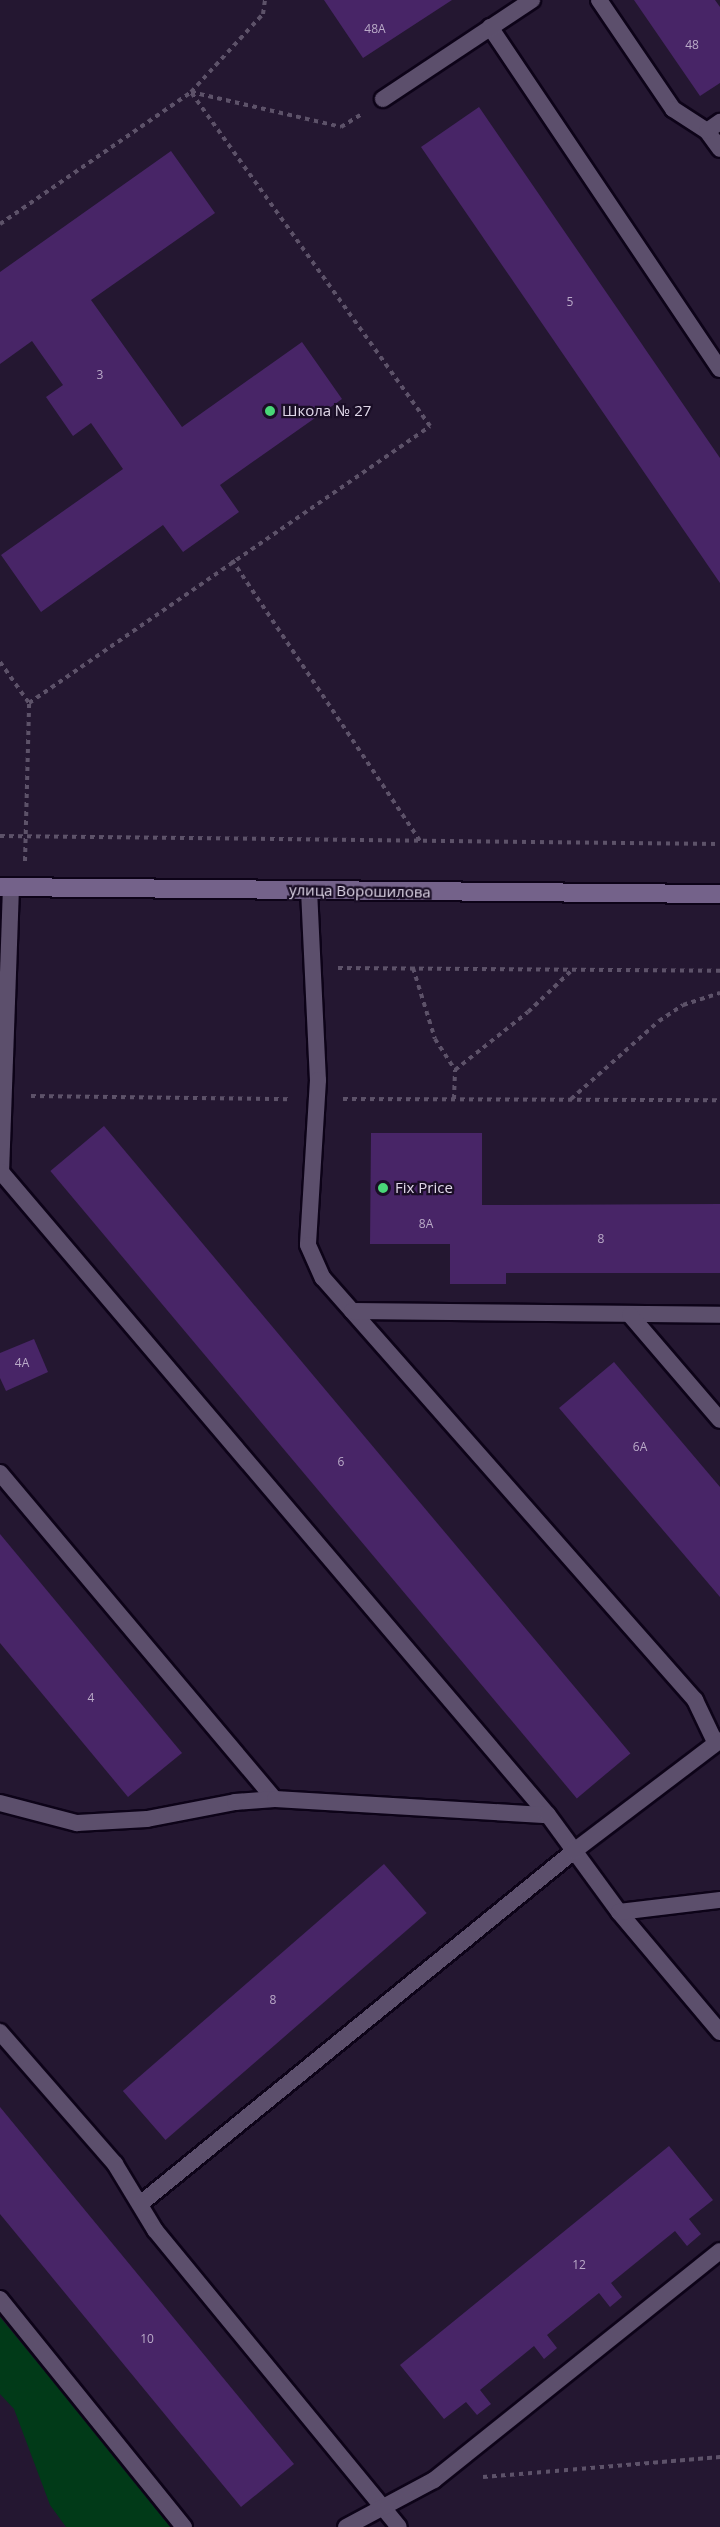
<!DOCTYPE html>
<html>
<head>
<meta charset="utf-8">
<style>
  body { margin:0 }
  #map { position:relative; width:720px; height:2527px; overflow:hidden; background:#241731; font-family:"Open Sans",sans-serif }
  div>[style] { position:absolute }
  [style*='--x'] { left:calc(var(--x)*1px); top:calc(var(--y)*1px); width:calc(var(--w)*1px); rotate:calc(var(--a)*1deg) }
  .green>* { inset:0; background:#013a18 }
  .building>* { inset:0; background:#482567; transform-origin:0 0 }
  .path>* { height:4px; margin-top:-2px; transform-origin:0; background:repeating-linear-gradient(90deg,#5d5269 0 4.5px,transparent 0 9px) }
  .roads { filter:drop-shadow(2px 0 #0d0318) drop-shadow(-2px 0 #0d0318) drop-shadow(0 2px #0d0318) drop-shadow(0 -2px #0d0318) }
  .lane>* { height:16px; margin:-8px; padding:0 8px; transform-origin:8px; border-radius:8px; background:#5c4f6c }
  .secondary>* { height:18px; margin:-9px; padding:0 9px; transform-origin:9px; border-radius:9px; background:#74628a }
  .dots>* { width:16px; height:16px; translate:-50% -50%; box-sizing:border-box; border:3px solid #1a0e26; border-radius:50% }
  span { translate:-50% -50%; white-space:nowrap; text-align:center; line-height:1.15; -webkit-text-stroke:4.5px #1a0e26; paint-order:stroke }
  .number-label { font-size:12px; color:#baabc8 }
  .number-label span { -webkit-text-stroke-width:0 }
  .poi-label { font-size:15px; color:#e0d8e9 }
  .left { translate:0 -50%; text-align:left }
  .street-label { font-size:15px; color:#e0d8e9 }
</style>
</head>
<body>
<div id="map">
  <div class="green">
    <div style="clip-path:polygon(0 2317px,174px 2527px,66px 2527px,50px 2505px,14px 2409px,0 2394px)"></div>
  </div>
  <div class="building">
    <div style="clip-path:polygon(324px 0,452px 0,363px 58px)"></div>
    <div style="clip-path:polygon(634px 0,715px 0,720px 7px,720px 83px,700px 96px)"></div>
    <div style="clip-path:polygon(479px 107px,720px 458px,720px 583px,421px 147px)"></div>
    <div style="clip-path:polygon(171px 151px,215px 213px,91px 300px,182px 427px,302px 342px,342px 399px,220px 485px,239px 512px,183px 552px,163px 525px,41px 612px,1px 555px,123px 469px,91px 423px,73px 436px,46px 397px,63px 385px,32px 341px,0 364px,0 272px)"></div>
    <div style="left:104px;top:1126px;width:819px;height:70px;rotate:50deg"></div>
    <div style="clip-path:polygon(371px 1133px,482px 1133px,482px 1205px,720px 1204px,720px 1273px,506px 1273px,506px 1284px,450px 1284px,450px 1244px,370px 1244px)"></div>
    <div style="clip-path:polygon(34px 1339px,48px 1372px,6px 1391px,0 1378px,0 1353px)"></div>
    <div style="clip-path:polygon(614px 1362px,720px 1487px,720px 1597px,559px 1408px)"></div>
    <div style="clip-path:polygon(0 1534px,182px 1753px,128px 1797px,0 1643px)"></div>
    <div style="left:384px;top:1864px;width:65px;height:346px;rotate:49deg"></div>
    <div style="clip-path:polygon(0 2107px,294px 2464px,241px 2507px,0 2214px)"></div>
    <div style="clip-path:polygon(669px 2146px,713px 2200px,689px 2219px,701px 2234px,687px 2246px,675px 2231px,611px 2283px,622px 2297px,610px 2307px,599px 2293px,547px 2335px,557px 2348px,544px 2359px,534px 2346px,480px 2390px,491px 2404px,477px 2415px,466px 2402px,444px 2419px,400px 2365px)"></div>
  </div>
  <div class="path">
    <div style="--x:0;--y:224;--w:232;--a:-34.6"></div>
    <div style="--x:191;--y:92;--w:154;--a:13.1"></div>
    <div style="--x:341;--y:127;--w:26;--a:-32"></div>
    <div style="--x:232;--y:560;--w:338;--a:56.2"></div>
    <div style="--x:0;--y:662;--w:50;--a:54.7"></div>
    <div style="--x:29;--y:703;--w:487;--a:-34.6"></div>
    <div style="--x:430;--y:426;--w:411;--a:-125.6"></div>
    <div style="--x:191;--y:92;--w:106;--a:-47.3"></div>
    <div style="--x:263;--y:14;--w:14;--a:-82"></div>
    <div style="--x:0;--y:836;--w:720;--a:0.64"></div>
    <div style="--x:25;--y:861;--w:158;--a:-88.5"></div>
    <div style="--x:338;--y:968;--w:382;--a:0.4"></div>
    <div style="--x:413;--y:968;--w:74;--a:72.8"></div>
    <div style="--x:435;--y:1039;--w:37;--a:57"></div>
    <div style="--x:31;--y:1096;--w:259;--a:0.7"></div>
    <div style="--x:343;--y:1099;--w:377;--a:0.2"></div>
    <div style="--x:454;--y:1099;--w:29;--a:-88"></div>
    <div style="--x:455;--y:1070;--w:93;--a:-38.5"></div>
    <div style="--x:528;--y:1012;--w:59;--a:-43.6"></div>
    <div style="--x:571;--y:1099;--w:118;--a:-41.6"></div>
    <div style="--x:659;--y:1021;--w:29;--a:-34"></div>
    <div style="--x:683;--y:1005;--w:39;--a:-18"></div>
    <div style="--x:483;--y:2477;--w:238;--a:-4.8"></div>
  </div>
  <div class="roads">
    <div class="lane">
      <div style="--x:599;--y:0;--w:132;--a:55.8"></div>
      <div style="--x:673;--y:109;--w:40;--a:32.9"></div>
      <div style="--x:707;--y:131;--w:22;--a:54"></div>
      <div style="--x:490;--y:27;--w:412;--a:56.1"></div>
      <div style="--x:383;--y:99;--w:179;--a:-33.6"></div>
      <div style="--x:707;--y:131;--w:16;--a:-35"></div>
      <div style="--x:11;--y:887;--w:285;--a:92"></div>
      <div style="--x:1;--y:1172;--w:844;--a:49.61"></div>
      <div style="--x:309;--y:890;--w:190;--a:87.3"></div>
      <div style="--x:318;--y:1080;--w:165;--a:93.5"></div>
      <div style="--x:308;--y:1245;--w:36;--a:66"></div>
      <div style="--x:323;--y:1278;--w:563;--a:48.6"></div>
      <div style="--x:695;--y:1700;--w:47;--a:64.5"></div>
      <div style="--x:352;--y:1311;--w:368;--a:0.6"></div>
      <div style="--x:630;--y:1315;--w:138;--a:49.4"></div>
      <div style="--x:0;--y:1473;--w:426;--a:49.9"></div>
      <div style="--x:0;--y:1803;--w:80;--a:14.6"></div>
      <div style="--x:77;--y:1823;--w:70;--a:-3.3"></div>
      <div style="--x:147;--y:1819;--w:90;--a:-10.9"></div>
      <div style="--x:235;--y:1802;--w:40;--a:-4.3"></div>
      <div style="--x:275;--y:1799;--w:273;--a:3.4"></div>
      <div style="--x:548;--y:1815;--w:120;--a:53.8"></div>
      <div style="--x:619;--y:1912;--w:157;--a:49.9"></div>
      <div style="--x:619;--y:1912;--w:102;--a:-6.8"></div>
      <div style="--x:0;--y:2032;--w:175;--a:48.9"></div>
      <div style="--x:115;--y:2164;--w:77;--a:58.8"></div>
      <div style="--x:155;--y:2230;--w:384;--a:50.6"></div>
      <div style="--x:140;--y:2204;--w:559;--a:-39.12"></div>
      <div style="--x:574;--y:1851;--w:183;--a:-37.2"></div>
      <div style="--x:0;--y:2299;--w:293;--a:51.1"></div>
      <div style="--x:346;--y:2527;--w:100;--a:-28.1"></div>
      <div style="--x:434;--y:2480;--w:366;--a:-38.7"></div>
    </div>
    <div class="secondary">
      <div style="--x:0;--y:887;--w:720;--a:0.56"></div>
    </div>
  </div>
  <div class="dots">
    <div style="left:270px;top:411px;background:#49d778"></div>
    <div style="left:383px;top:1188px;background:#49d778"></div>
  </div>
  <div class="number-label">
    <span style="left:375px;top:29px">48А</span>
    <span style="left:692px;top:45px">48</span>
    <span style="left:570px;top:302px">5</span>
    <span style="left:100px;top:375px">3</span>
    <span style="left:426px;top:1224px">8А</span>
    <span style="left:601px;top:1239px">8</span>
    <span style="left:22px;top:1363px">4А</span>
    <span style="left:640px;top:1447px">6А</span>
    <span style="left:341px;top:1462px">6</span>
    <span style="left:91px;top:1698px">4</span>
    <span style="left:273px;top:2000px">8</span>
    <span style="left:579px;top:2265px">12</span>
    <span style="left:147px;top:2339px">10</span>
  </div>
  <div class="poi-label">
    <span class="left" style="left:282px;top:411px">Школа № 27</span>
    <span class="left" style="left:395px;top:1188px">Fix Price</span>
  </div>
  <div class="street-label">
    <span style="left:360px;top:891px;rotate:1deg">улица Ворошилова</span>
  </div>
</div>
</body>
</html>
